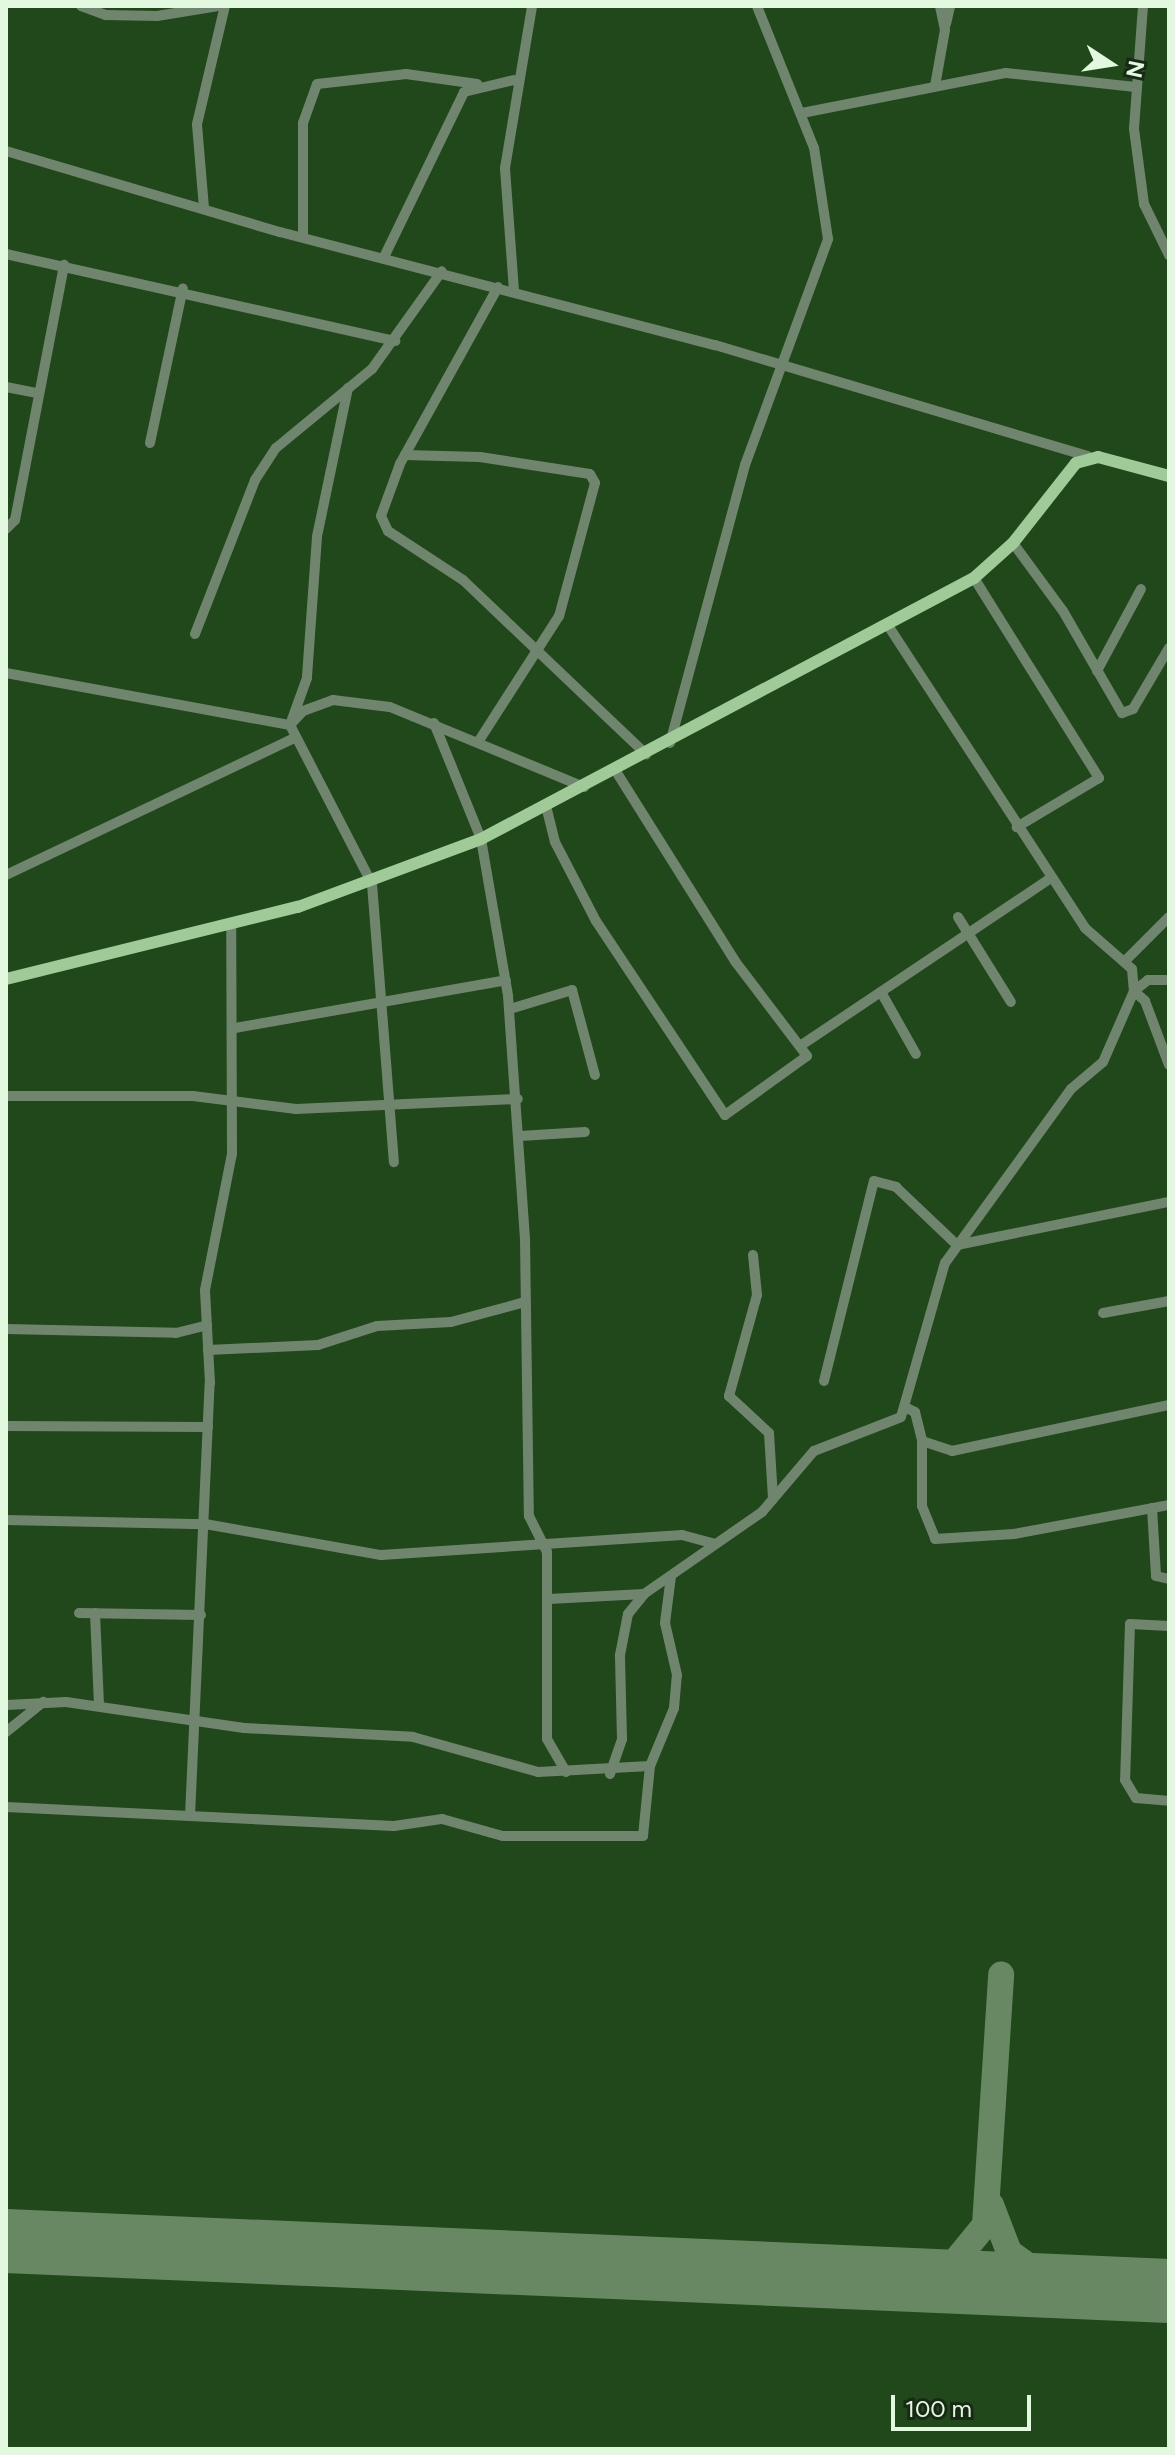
<!DOCTYPE html>
<html>
<head>
<meta charset="utf-8">
<style>
  body { margin:0 }
  #map { position:relative; width:1175px; height:2455px; overflow:hidden; background:#20481b; font-family:Figtree,sans-serif }
  div>[style] { position:absolute }
  [style*='--x'] { left:calc(var(--x)*1px); top:calc(var(--y)*1px); width:calc(var(--w)*1px); rotate:calc(var(--a)*1deg) }
  .taxiway>* { height:26px; margin:-13px; padding:0 13px; transform-origin:13px; border-radius:13px; background:#678862 }
  .runway>* { height:64px; margin:-32px; padding:0 32px; transform-origin:32px; border-radius:32px; background:#678862 }
  .minor>* { height:10px; margin:-5px; padding:0 5px; transform-origin:5px; border-radius:5px; background:#70856d }
  .major>* { height:12px; margin:-6px; padding:0 6px; transform-origin:6px; border-radius:6px; background:#a0cb99 }
  span { translate:-50% -50%; white-space:nowrap; text-align:center; line-height:1.15; -webkit-text-stroke:7px #182916; paint-order:stroke }
  .frame { position:absolute; inset:0; border:8px solid #e2f9df; pointer-events:none }
  .north { position:absolute; left:1071px; top:24px; width:80px; height:80px; -webkit-text-stroke:6px #182916; paint-order:stroke; rotate:102deg; font-size:22px; font-weight:700; line-height:32px; text-align:center; color:#e2f9df }
  .north::after { content:''; display:block; margin:auto; width:28px; height:36px; background:#e2f9df; clip-path:polygon(50% 0,100% 100%,50% 72%,0 100%) }
  .scale { position:absolute; left:891px; top:2395px; width:140px; height:36px; box-sizing:border-box; border:4px solid #e2f9df; border-top:0; padding-left:10px; font-size:24px; line-height:28px; white-space:nowrap; color:#e2f9df; -webkit-text-stroke:6px #182916; paint-order:stroke }
</style>
</head>
<body>
<div id="map">
  <div class="taxiway">
    <div style="--x:991;--y:2205;--w:50;--a:69"></div>
    <div style="--x:1009;--y:2252;--w:57;--a:35.7"></div>
    <div style="--x:904;--y:2281;--w:52;--a:-19.1"></div>
    <div style="--x:953;--y:2264;--w:50;--a:-50.6"></div>
    <div style="--x:985;--y:2225;--w:251;--a:-86.3"></div>
    <div style="--x:1162;--y:2291;--w:8;--a:-23"></div>
  </div>
  <div class="runway">
    <div style="--x:6;--y:2241;--w:1164;--a:2.46"></div>
  </div>
  <div class="minor">
    <div style="--x:81;--y:6;--w:27;--a:20"></div>
    <div style="--x:106;--y:15;--w:51;--a:1.1"></div>
    <div style="--x:157;--y:16;--w:62;--a:-9.3"></div>
    <div style="--x:1143;--y:6;--w:123;--a:94.2"></div>
    <div style="--x:1134;--y:129;--w:76;--a:82.4"></div>
    <div style="--x:1144;--y:204;--w:57;--a:63.9"></div>
    <div style="--x:946;--y:24;--w:18;--a:-77"></div>
    <div style="--x:935;--y:86;--w:57;--a:-79.9"></div>
    <div style="--x:945;--y:30;--w:25;--a:-102"></div>
    <div style="--x:802;--y:113;--w:208;--a:-11.1"></div>
    <div style="--x:1006;--y:73;--w:130;--a:6.2"></div>
    <div style="--x:6;--y:151;--w:286;--a:16.5"></div>
    <div style="--x:280;--y:232;--w:449;--a:14.6"></div>
    <div style="--x:715;--y:345;--w:389;--a:16.6"></div>
    <div style="--x:204;--y:208;--w:84;--a:-94.8"></div>
    <div style="--x:197;--y:124;--w:121;--a:-76.7"></div>
    <div style="--x:303;--y:237;--w:114;--a:-90"></div>
    <div style="--x:303;--y:123;--w:41;--a:-70.3"></div>
    <div style="--x:317;--y:84;--w:90;--a:-6.4"></div>
    <div style="--x:406;--y:74;--w:72;--a:8"></div>
    <div style="--x:6;--y:254;--w:399;--a:12.6"></div>
    <div style="--x:385;--y:255;--w:181;--a:-64.1"></div>
    <div style="--x:464;--y:92;--w:51;--a:-13.5"></div>
    <div style="--x:498;--y:287;--w:202;--a:119"></div>
    <div style="--x:400;--y:464;--w:55;--a:110.1"></div>
    <div style="--x:381;--y:516;--w:17;--a:65"></div>
    <div style="--x:388;--y:531;--w:90;--a:33.2"></div>
    <div style="--x:463;--y:580;--w:253;--a:43.6"></div>
    <div style="--x:514;--y:291;--w:123;--a:-94.2"></div>
    <div style="--x:505;--y:168;--w:164;--a:-80.5"></div>
    <div style="--x:6;--y:387;--w:32;--a:11"></div>
    <div style="--x:348;--y:388;--w:152;--a:101.8"></div>
    <div style="--x:317;--y:537;--w:141;--a:94.1"></div>
    <div style="--x:307;--y:678;--w:50;--a:109.9"></div>
    <div style="--x:290;--y:725;--w:19;--a:-47"></div>
    <div style="--x:303;--y:711;--w:32;--a:-20"></div>
    <div style="--x:333;--y:700;--w:57;--a:7"></div>
    <div style="--x:390;--y:707;--w:210;--a:22.4"></div>
    <div style="--x:150;--y:443;--w:158;--a:-78"></div>
    <div style="--x:405;--y:455;--w:75;--a:1.5"></div>
    <div style="--x:480;--y:457;--w:111;--a:8.8"></div>
    <div style="--x:590;--y:474;--w:10;--a:61"></div>
    <div style="--x:595;--y:483;--w:138;--a:105.1"></div>
    <div style="--x:559;--y:616;--w:146;--a:122.7"></div>
    <div style="--x:6;--y:529;--w:13;--a:-45"></div>
    <div style="--x:15;--y:520;--w:260;--a:-79.1"></div>
    <div style="--x:1013;--y:543;--w:84;--a:53.7"></div>
    <div style="--x:1063;--y:611;--w:118;--a:60"></div>
    <div style="--x:1122;--y:713;--w:12;--a:-20"></div>
    <div style="--x:1133;--y:709;--w:71;--a:-59.5"></div>
    <div style="--x:974;--y:578;--w:236;--a:58"></div>
    <div style="--x:1099;--y:778;--w:96;--a:149.1"></div>
    <div style="--x:889;--y:627;--w:359;--a:56.9"></div>
    <div style="--x:1085;--y:928;--w:62;--a:41.1"></div>
    <div style="--x:1132;--y:969;--w:22;--a:85"></div>
    <div style="--x:1134;--y:991;--w:15;--a:42"></div>
    <div style="--x:1145;--y:1001;--w:68;--a:69.4"></div>
    <div style="--x:195;--y:634;--w:165;--a:-68.7"></div>
    <div style="--x:255;--y:480;--w:38;--a:-57"></div>
    <div style="--x:276;--y:448;--w:124;--a:-39.5"></div>
    <div style="--x:372;--y:369;--w:120;--a:-54.5"></div>
    <div style="--x:1097;--y:671;--w:93;--a:-61.8"></div>
    <div style="--x:6;--y:673;--w:289;--a:10.4"></div>
    <div style="--x:290;--y:725;--w:179;--a:62.7"></div>
    <div style="--x:372;--y:884;--w:279;--a:85.5"></div>
    <div style="--x:434;--y:723;--w:125;--a:67.9"></div>
    <div style="--x:481;--y:839;--w:159;--a:80.2"></div>
    <div style="--x:508;--y:996;--w:244;--a:86"></div>
    <div style="--x:525;--y:1239;--w:277;--a:89.2"></div>
    <div style="--x:529;--y:1516;--w:40;--a:63.4"></div>
    <div style="--x:547;--y:1552;--w:187;--a:90"></div>
    <div style="--x:547;--y:1739;--w:38;--a:60"></div>
    <div style="--x:670;--y:743;--w:288;--a:-74.9"></div>
    <div style="--x:745;--y:465;--w:241;--a:-69.8"></div>
    <div style="--x:828;--y:239;--w:92;--a:-98.7"></div>
    <div style="--x:814;--y:148;--w:153;--a:-111.9"></div>
    <div style="--x:546;--y:806;--w:37;--a:76"></div>
    <div style="--x:555;--y:842;--w:89;--a:62.6"></div>
    <div style="--x:596;--y:921;--w:233;--a:56.4"></div>
    <div style="--x:725;--y:1115;--w:101;--a:-35.7"></div>
    <div style="--x:807;--y:1056;--w:119;--a:-127.2"></div>
    <div style="--x:735;--y:961;--w:226;--a:-122.1"></div>
    <div style="--x:6;--y:875;--w:321;--a:-25.4"></div>
    <div style="--x:958;--y:917;--w:100;--a:58.1"></div>
    <div style="--x:1125;--y:961;--w:62;--a:-45"></div>
    <div style="--x:881;--y:992;--w:71;--a:60.6"></div>
    <div style="--x:510;--y:1009;--w:65;--a:-17"></div>
    <div style="--x:572;--y:990;--w:88;--a:74.9"></div>
    <div style="--x:235;--y:1028;--w:275;--a:-10"></div>
    <div style="--x:800;--y:1046;--w:303;--a:-33.8"></div>
    <div style="--x:6;--y:1096;--w:187;--a:0"></div>
    <div style="--x:193;--y:1096;--w:104;--a:7.2"></div>
    <div style="--x:296;--y:1109;--w:222;--a:-2.6"></div>
    <div style="--x:520;--y:1136;--w:65;--a:-3.5"></div>
    <div style="--x:753;--y:1255;--w:40;--a:84.3"></div>
    <div style="--x:757;--y:1295;--w:105;--a:105.5"></div>
    <div style="--x:729;--y:1396;--w:54;--a:42.8"></div>
    <div style="--x:769;--y:1433;--w:66;--a:86.5"></div>
    <div style="--x:1103;--y:1313;--w:67;--a:-10.3"></div>
    <div style="--x:6;--y:1329;--w:170;--a:1.3"></div>
    <div style="--x:176;--y:1333;--w:32;--a:-14"></div>
    <div style="--x:208;--y:1350;--w:110;--a:-2.6"></div>
    <div style="--x:318;--y:1345;--w:62;--a:-17.9"></div>
    <div style="--x:377;--y:1326;--w:74;--a:-3.1"></div>
    <div style="--x:451;--y:1322;--w:77;--a:-15.1"></div>
    <div style="--x:824;--y:1381;--w:206;--a:-76"></div>
    <div style="--x:874;--y:1181;--w:23;--a:15"></div>
    <div style="--x:896;--y:1187;--w:84;--a:43.6"></div>
    <div style="--x:957;--y:1245;--w:216;--a:-11.5"></div>
    <div style="--x:905;--y:1407;--w:11;--a:27"></div>
    <div style="--x:915;--y:1412;--w:30;--a:76"></div>
    <div style="--x:922;--y:1441;--w:32;--a:18"></div>
    <div style="--x:952;--y:1451;--w:222;--a:-12"></div>
    <div style="--x:6;--y:1426;--w:202;--a:0.3"></div>
    <div style="--x:922;--y:1441;--w:65;--a:90"></div>
    <div style="--x:922;--y:1506;--w:35;--a:68"></div>
    <div style="--x:935;--y:1539;--w:79;--a:-3.6"></div>
    <div style="--x:1014;--y:1534;--w:158;--a:-10.6"></div>
    <div style="--x:1152;--y:1508;--w:68;--a:86.6"></div>
    <div style="--x:1156;--y:1576;--w:13;--a:13"></div>
    <div style="--x:6;--y:1520;--w:199;--a:1.2"></div>
    <div style="--x:205;--y:1524;--w:179;--a:10"></div>
    <div style="--x:381;--y:1555;--w:302;--a:-3.8"></div>
    <div style="--x:682;--y:1535;--w:34;--a:15"></div>
    <div style="--x:549;--y:1599;--w:95;--a:-3"></div>
    <div style="--x:79;--y:1613;--w:122;--a:0.9"></div>
    <div style="--x:95;--y:1613;--w:93;--a:87.5"></div>
    <div style="--x:1169;--y:1626;--w:39;--a:-177"></div>
    <div style="--x:1130;--y:1624;--w:156;--a:91.8"></div>
    <div style="--x:1125;--y:1780;--w:21;--a:59"></div>
    <div style="--x:1136;--y:1798;--w:33;--a:5"></div>
    <div style="--x:6;--y:1705;--w:60;--a:-2.9"></div>
    <div style="--x:66;--y:1702;--w:180;--a:8.3"></div>
    <div style="--x:244;--y:1728;--w:169;--a:3"></div>
    <div style="--x:413;--y:1737;--w:130;--a:15.6"></div>
    <div style="--x:538;--y:1772;--w:112;--a:-3.1"></div>
    <div style="--x:6;--y:1732;--w:48;--a:-39"></div>
    <div style="--x:610;--y:1774;--w:37;--a:-71"></div>
    <div style="--x:622;--y:1739;--w:84;--a:-91.4"></div>
    <div style="--x:620;--y:1655;--w:42;--a:-79"></div>
    <div style="--x:628;--y:1614;--w:26;--a:-51"></div>
    <div style="--x:644;--y:1594;--w:144;--a:-34.8"></div>
    <div style="--x:762;--y:1512;--w:80;--a:-49.6"></div>
    <div style="--x:814;--y:1451;--w:93;--a:-21.3"></div>
    <div style="--x:901;--y:1417;--w:160;--a:-74.1"></div>
    <div style="--x:945;--y:1263;--w:215;--a:-54.1"></div>
    <div style="--x:1071;--y:1089;--w:42;--a:-40.2"></div>
    <div style="--x:1103;--y:1062;--w:77;--a:-66.4"></div>
    <div style="--x:1134;--y:991;--w:18;--a:-38"></div>
    <div style="--x:1148;--y:980;--w:21;--a:0"></div>
    <div style="--x:6;--y:1807;--w:388;--a:2.8"></div>
    <div style="--x:394;--y:1826;--w:49;--a:-8.3"></div>
    <div style="--x:442;--y:1819;--w:63;--a:15.6"></div>
    <div style="--x:503;--y:1836;--w:140;--a:0"></div>
    <div style="--x:643;--y:1836;--w:70;--a:-84.3"></div>
    <div style="--x:650;--y:1766;--w:63;--a:-67.5"></div>
    <div style="--x:674;--y:1708;--w:33;--a:-85"></div>
    <div style="--x:677;--y:1675;--w:53;--a:-103"></div>
    <div style="--x:665;--y:1623;--w:47;--a:-82.7"></div>
    <div style="--x:190;--y:1816;--w:433;--a:-87.4"></div>
    <div style="--x:210;--y:1383;--w:93;--a:-93.1"></div>
    <div style="--x:205;--y:1290;--w:139;--a:-78.8"></div>
    <div style="--x:232;--y:1154;--w:231;--a:-90.2"></div>
  </div>
  <div class="major">
    <div style="--x:6;--y:979;--w:301;--a:-13.9"></div>
    <div style="--x:298;--y:907;--w:195;--a:-20.4"></div>
    <div style="--x:481;--y:839;--w:558;--a:-27.9"></div>
    <div style="--x:974;--y:578;--w:52;--a:-41.9"></div>
    <div style="--x:1013;--y:543;--w:102;--a:-51.8"></div>
    <div style="--x:1076;--y:463;--w:23;--a:-15"></div>
    <div style="--x:1098;--y:457;--w:73;--a:15"></div>
  </div>
  <div class="frame"></div>
  <div class="north">N</div>
  <div class="scale">100 m</div>
</div>
</body>
</html>
